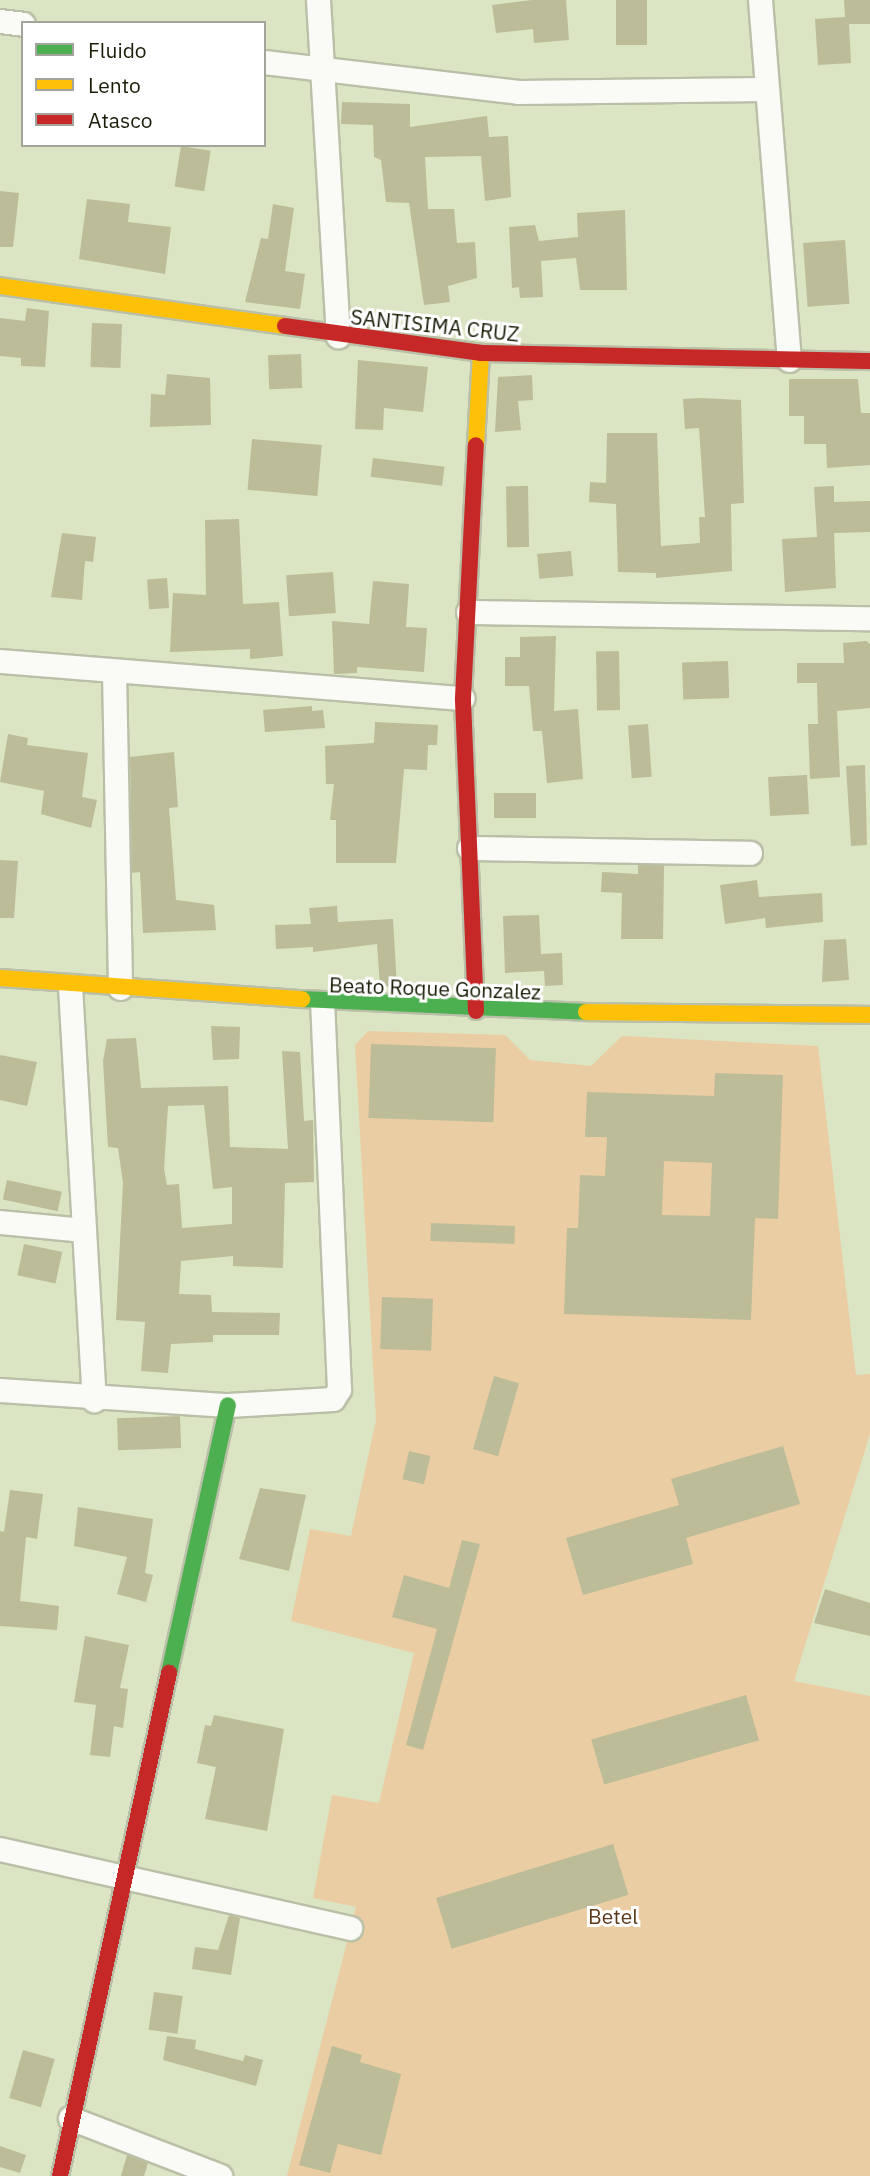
<!DOCTYPE html>
<html>
<head>
<meta charset="utf-8">
<style>
  body { margin:0 }
  #map { position:relative; width:870px; height:2176px; overflow:hidden; background:#dbe4c3; font-family:"IBM Plex Sans",sans-serif }
  div>[style] { position:absolute }
  [style*='--x'] { left:calc(var(--x)*1px); top:calc(var(--y)*1px); width:calc(var(--w)*1px); rotate:calc(var(--a)*1deg) }
  .green>* { inset:0; background:#ebcda3 }
  .building>* { inset:0; background:#bcbc99; transform-origin:0 0 }
  .roads { filter:drop-shadow(2px 0 #bac0a7) drop-shadow(-2px 0 #bac0a7) drop-shadow(0 2px #bac0a7) drop-shadow(0 -2px #bac0a7) }
  .street>* { height:23px; margin:-11.5px; padding:0 11.5px; transform-origin:11.5px; border-radius:11.5px; background:#fafbf6 }
  .fast>* { height:16px; margin:-8px; padding:0 8px; transform-origin:8px; border-radius:8px; background:#4caf50 }
  .slow>* { height:16px; margin:-8px; padding:0 8px; transform-origin:8px; border-radius:8px; background:#ffc107 }
  .jam>* { height:16px; margin:-8px; padding:0 8px; transform-origin:8px; border-radius:8px; background:#c62828 }
  span { translate:-50% -50%; white-space:nowrap; text-align:center; line-height:1.15; -webkit-text-stroke:6px #fff; paint-order:stroke }
  .street-label { font-size:21px; color:#191e08 }
  .park-label { font-size:21px; color:#5c3a1d }
  .legend { position:absolute; left:21px; top:21px; width:245px; height:126px; box-sizing:border-box; background:#fff; border:2px solid #a3a59c; margin:0; padding:9px 12px; list-style:none; font-size:21px; color:#191e08 }
  .legend li { display:flex; align-items:center; gap:14px; height:35px }
  .legend b { width:35px; border:2px solid #a3a59c }
</style>
</head>
<body>
<div id="map">
  <div class="green">
    <div style="clip-path:polygon(368px 1031px,505px 1035px,530px 1060px,591px 1066px,622px 1036px,818px 1046px,856px 1375px,870px 1374px,870px 1434px,794px 1681px,870px 1696px,870px 2176px,287px 2176px,356px 1907px,313px 1898px,332px 1795px,379px 1803px,414px 1653px,291px 1621px,310px 1529px,351px 1536px,376px 1420px,355px 1045px)"></div>
  </div>
  <div class="building">
    <div style="clip-path:polygon(532px 0,566px 0,569px 40px,534px 43px,533px 29px,496px 33px,492px 5px)"></div>
    <div style="left:616px;top:0;width:31px;height:45px"></div>
    <div style="clip-path:polygon(844px 0,870px 0,870px 24px,849px 24px,851px 63px,818px 65px,815px 19px,845px 17px)"></div>
    <div style="clip-path:polygon(342px 102px,410px 104px,410px 127px,487px 116px,489px 137px,508px 136px,511px 197px,485px 201px,481px 156px,425px 157px,428px 209px,454px 209px,457px 243px,475px 242px,477px 278px,448px 286px,450px 302px,424px 305px,409px 203px,386px 202px,381px 160px,374px 157px,373px 125px,341px 124px)"></div>
    <div style="left:181px;top:146px;width:30px;height:41px;rotate:9deg"></div>
    <div style="clip-path:polygon(0 191px,19px 193px,13px 247px,0 247px)"></div>
    <div style="clip-path:polygon(87px 199px,130px 204px,128px 222px,171px 227px,165px 274px,79px 259px)"></div>
    <div style="clip-path:polygon(273px 204px,294px 208px,285px 271px,305px 274px,300px 309px,245px 302px,261px 238px,268px 239px)"></div>
    <div style="clip-path:polygon(625px 210px,627px 290px,580px 290px,576px 258px,541px 261px,543px 297px,520px 298px,519px 287px,512px 288px,509px 227px,535px 225px,539px 241px,578px 237px,577px 213px)"></div>
    <div style="left:845px;top:240px;width:64px;height:42px;rotate:86deg"></div>
    <div style="clip-path:polygon(27px 308px,49px 311px,45px 367px,21px 366px,21px 358px,0 356px,0 318px,25px 321px)"></div>
    <div style="left:92px;top:323px;width:30px;height:44px;rotate:2deg"></div>
    <div style="left:301px;top:354px;width:34px;height:33px;rotate:88deg"></div>
    <div style="clip-path:polygon(358px 360px,428px 367px,423px 412px,384px 408px,383px 430px,355px 429px)"></div>
    <div style="clip-path:polygon(167px 374px,210px 378px,211px 425px,150px 427px,151px 394px,165px 395px)"></div>
    <div style="clip-path:polygon(532px 375px,533px 400px,518px 401px,521px 430px,495px 432px,498px 377px)"></div>
    <div style="clip-path:polygon(789px 379px,858px 379px,861px 413px,870px 413px,870px 465px,827px 468px,826px 444px,804px 444px,804px 416px,789px 416px)"></div>
    <div style="clip-path:polygon(701px 398px,741px 400px,744px 503px,731px 504px,732px 571px,656px 578px,656px 573px,618px 572px,616px 504px,589px 502px,590px 482px,606px 483px,607px 433px,657px 433px,661px 546px,700px 543px,699px 517px,705px 517px,699px 428px,685px 429px,683px 399px)"></div>
    <div style="left:252px;top:439px;width:70px;height:51px;rotate:5deg"></div>
    <div style="left:373px;top:458px;width:72px;height:19px;rotate:7deg"></div>
    <div style="left:528px;top:486px;width:61px;height:22px;rotate:89deg"></div>
    <div style="clip-path:polygon(834px 486px,834px 502px,870px 501px,870px 532px,834px 533px,836px 588px,785px 592px,782px 539px,817px 537px,814px 487px)"></div>
    <div style="clip-path:polygon(239px 519px,243px 604px,279px 602px,283px 656px,250px 659px,250px 649px,170px 652px,173px 593px,206px 595px,205px 520px)"></div>
    <div style="clip-path:polygon(62px 533px,96px 537px,93px 562px,85px 561px,82px 600px,51px 597px)"></div>
    <div style="left:571px;top:551px;width:25px;height:34px;rotate:85deg"></div>
    <div style="left:333px;top:572px;width:41px;height:47px;rotate:86deg"></div>
    <div style="left:167px;top:578px;width:30px;height:20px;rotate:86deg"></div>
    <div style="clip-path:polygon(373px 581px,409px 584px,406px 627px,427px 628px,424px 672px,357px 667px,357px 673px,334px 674px,332px 621px,369px 624px)"></div>
    <div style="clip-path:polygon(556px 636px,554px 711px,578px 709px,583px 779px,547px 783px,542px 731px,533px 731px,529px 686px,505px 686px,505px 657px,520px 657px,520px 637px)"></div>
    <div style="clip-path:polygon(866px 641px,870px 644px,870px 708px,837px 711px,840px 777px,810px 779px,808px 724px,818px 724px,817px 683px,797px 683px,797px 663px,844px 663px,843px 643px)"></div>
    <div style="left:619px;top:651px;width:59px;height:23px;rotate:89deg"></div>
    <div style="left:728px;top:661px;width:37px;height:46px;rotate:88deg"></div>
    <div style="clip-path:polygon(312px 706px,312px 711px,323px 710px,325px 728px,265px 732px,263px 710px)"></div>
    <div style="clip-path:polygon(375px 722px,438px 725px,437px 745px,428px 745px,427px 770px,404px 769px,396px 863px,336px 863px,336px 820px,330px 820px,334px 784px,326px 784px,325px 746px,374px 743px)"></div>
    <div style="left:648px;top:724px;width:53px;height:20px;rotate:86deg"></div>
    <div style="clip-path:polygon(8px 734px,28px 738px,27px 745px,88px 753px,82px 797px,97px 800px,91px 828px,41px 814px,44px 791px,0 782px)"></div>
    <div style="clip-path:polygon(174px 752px,178px 807px,169px 808px,176px 900px,214px 905px,216px 930px,143px 933px,140px 872px,132px 873px,130px 757px)"></div>
    <div style="clip-path:polygon(865px 765px,867px 845px,851px 846px,846px 766px)"></div>
    <div style="left:807px;top:775px;width:39px;height:39px;rotate:87deg"></div>
    <div style="left:494px;top:793px;width:42px;height:25px"></div>
    <div style="clip-path:polygon(0 860px,18px 861px,14px 918px,0 918px)"></div>
    <div style="clip-path:polygon(638px 865px,664px 865px,663px 939px,621px 939px,622px 893px,601px 892px,602px 872px,638px 874px)"></div>
    <div style="clip-path:polygon(757px 880px,759px 897px,822px 893px,823px 922px,766px 928px,765px 918px,725px 924px,720px 885px)"></div>
    <div style="clip-path:polygon(337px 906px,338px 922px,393px 919px,397px 987px,380px 986px,377px 944px,313px 952px,313px 947px,276px 949px,275px 925px,311px 924px,309px 908px)"></div>
    <div style="clip-path:polygon(539px 915px,541px 954px,562px 953px,563px 985px,545px 986px,544px 971px,505px 973px,503px 916px)"></div>
    <div style="clip-path:polygon(846px 939px,849px 980px,822px 982px,824px 940px)"></div>
    <div style="clip-path:polygon(211px 1026px,240px 1027px,239px 1059px,213px 1060px)"></div>
    <div style="clip-path:polygon(evenodd,136px 1038px,141px 1088px,228px 1086px,230px 1147px,288px 1149px,282px 1051px,300px 1052px,304px 1121px,313px 1120px,314px 1182px,285px 1183px,283px 1268px,233px 1266px,233px 1256px,181px 1261px,179px 1294px,211px 1295px,212px 1312px,280px 1313px,279px 1335px,213px 1335px,213px 1342px,171px 1344px,168px 1373px,141px 1371px,145px 1322px,116px 1320px,123px 1183px,118px 1148px,108px 1147px,103px 1061px,107px 1039px,136px 1038px,204px 1105px,213px 1189px,232px 1187px,232px 1224px,182px 1228px,179px 1184px,167px 1185px,164px 1169px,168px 1106px,204px 1105px)"></div>
    <div style="left:371px;top:1044px;width:125px;height:74px;rotate:2deg"></div>
    <div style="clip-path:polygon(0 1055px,37px 1062px,27px 1106px,0 1100px)"></div>
    <div style="clip-path:polygon(evenodd,715px 1073px,783px 1075px,778px 1219px,755px 1218px,751px 1320px,564px 1314px,567px 1228px,578px 1228px,580px 1175px,605px 1176px,607px 1137px,585px 1137px,587px 1092px,714px 1096px,715px 1073px,664px 1161px,712px 1163px,710px 1216px,662px 1215px,664px 1161px)"></div>
    <div style="left:7px;top:1180px;width:56px;height:20px;rotate:12deg"></div>
    <div style="left:431px;top:1223px;width:84px;height:18px;rotate:2deg"></div>
    <div style="left:24px;top:1244px;width:39px;height:32px;rotate:12deg"></div>
    <div style="left:382px;top:1297px;width:51px;height:52px;rotate:2deg"></div>
    <div style="left:494px;top:1376px;width:26px;height:76px;rotate:16deg"></div>
    <div style="left:180px;top:1416px;width:32px;height:63px;rotate:88deg"></div>
    <div style="clip-path:polygon(783px 1446px,800px 1504px,686px 1538px,693px 1564px,583px 1595px,566px 1538px,679px 1505px,671px 1479px)"></div>
    <div style="left:409px;top:1451px;width:22px;height:29px;rotate:13deg"></div>
    <div style="clip-path:polygon(260px 1488px,306px 1495px,289px 1571px,239px 1559px)"></div>
    <div style="clip-path:polygon(10px 1490px,43px 1494px,37px 1539px,26px 1537px,20px 1601px,59px 1606px,57px 1630px,0 1626px,0 1531px,4px 1532px)"></div>
    <div style="clip-path:polygon(78px 1507px,153px 1519px,145px 1573px,153px 1575px,146px 1602px,117px 1594px,127px 1557px,74px 1546px)"></div>
    <div style="clip-path:polygon(462px 1540px,480px 1544px,423px 1750px,406px 1745px,437px 1629px,392px 1617px,404px 1575px,449px 1588px)"></div>
    <div style="clip-path:polygon(825px 1589px,870px 1603px,870px 1636px,814px 1623px)"></div>
    <div style="clip-path:polygon(85px 1636px,129px 1645px,120px 1688px,128px 1689px,123px 1728px,114px 1726px,110px 1757px,90px 1755px,96px 1705px,74px 1702px)"></div>
    <div style="left:746px;top:1695px;width:47px;height:161px;rotate:74deg"></div>
    <div style="clip-path:polygon(214px 1715px,284px 1729px,267px 1831px,205px 1819px,216px 1767px,197px 1763px,205px 1725px,211px 1726px)"></div>
    <div style="left:613px;top:1844px;width:53px;height:185px;rotate:73deg"></div>
    <div style="clip-path:polygon(229px 1915px,240px 1918px,231px 1975px,192px 1969px,195px 1947px,218px 1950px)"></div>
    <div style="left:154px;top:1992px;width:29px;height:38px;rotate:8deg"></div>
    <div style="clip-path:polygon(167px 2036px,196px 2040px,195px 2049px,243px 2061px,245px 2055px,263px 2060px,256px 2086px,163px 2060px)"></div>
    <div style="clip-path:polygon(332px 2046px,362px 2055px,360px 2062px,401px 2074px,381px 2155px,338px 2144px,330px 2173px,299px 2165px)"></div>
    <div style="left:23px;top:2050px;width:33px;height:50px;rotate:16deg"></div>
    <div style="clip-path:polygon(0 2146px,26px 2155px,20px 2173px,0 2167px)"></div>
    <div style="clip-path:polygon(127px 2155px,148px 2163px,144px 2176px,121px 2176px)"></div>
  </div>
  <div class="roads">
    <div class="street">
      <div style="--x:318;--y:0;--w:337;--a:86.6"></div>
      <div style="--x:760;--y:0;--w:361;--a:85.4"></div>
      <div style="--x:0;--y:21;--w:23;--a:7"></div>
      <div style="--x:264;--y:62;--w:256;--a:6.7"></div>
      <div style="--x:518;--y:92;--w:248;--a:-0.7"></div>
      <div style="--x:468;--y:612;--w:402;--a:0.9"></div>
      <div style="--x:0;--y:661;--w:464;--a:4.6"></div>
      <div style="--x:114;--y:671;--w:317;--a:88.9"></div>
      <div style="--x:469;--y:848;--w:281;--a:1"></div>
      <div style="--x:70;--y:986;--w:415;--a:86.7"></div>
      <div style="--x:0;--y:1222;--w:83;--a:5.5"></div>
      <div style="--x:0;--y:1390;--w:228;--a:3.8"></div>
      <div style="--x:228;--y:1405;--w:105;--a:-3.3"></div>
      <div style="--x:333;--y:1399;--w:12;--a:-59"></div>
      <div style="--x:339;--y:1389;--w:385;--a:-92.5"></div>
      <div style="--x:0;--y:1849;--w:359;--a:12.7"></div>
      <div style="--x:70;--y:2118;--w:161;--a:21.1"></div>
    </div>
    <div class="fast">
      <div style="--x:302;--y:999;--w:284;--a:2.6"></div>
      <div style="--x:169;--y:1673;--w:274;--a:-77.6"></div>
    </div>
    <div class="slow">
      <div style="--x:0;--y:286;--w:288;--a:8"></div>
      <div style="--x:476;--y:445;--w:92;--a:-86.9"></div>
      <div style="--x:0;--y:978;--w:303;--a:4"></div>
      <div style="--x:586;--y:1012;--w:284;--a:0.6"></div>
    </div>
    <div class="jam">
      <div style="--x:285;--y:326;--w:198;--a:7.8"></div>
      <div style="--x:481;--y:353;--w:389;--a:1.2"></div>
      <div style="--x:476;--y:1011;--w:313;--a:-92.4"></div>
      <div style="--x:463;--y:698;--w:253;--a:-87.1"></div>
      <div style="--x:60;--y:2176;--w:515;--a:-77.77"></div>
    </div>
  </div>
  <div class="street-label">
    <span style="left:435px;top:325px;rotate:6deg">SANTISIMA CRUZ</span>
    <span style="left:435px;top:988px;rotate:2deg">Beato Roque Gonzalez</span>
  </div>
  <div class="park-label">
    <span style="left:613px;top:1916px">Betel</span>
  </div>
  <ul class="legend">
  <li><b style="height:9px;background:#4caf50"></b>Fluido</li>
  <li><b style="height:9px;background:#ffc107"></b>Lento</li>
  <li><b style="height:9px;background:#c62828"></b>Atasco</li>
  </ul>
</div>
</body>
</html>
